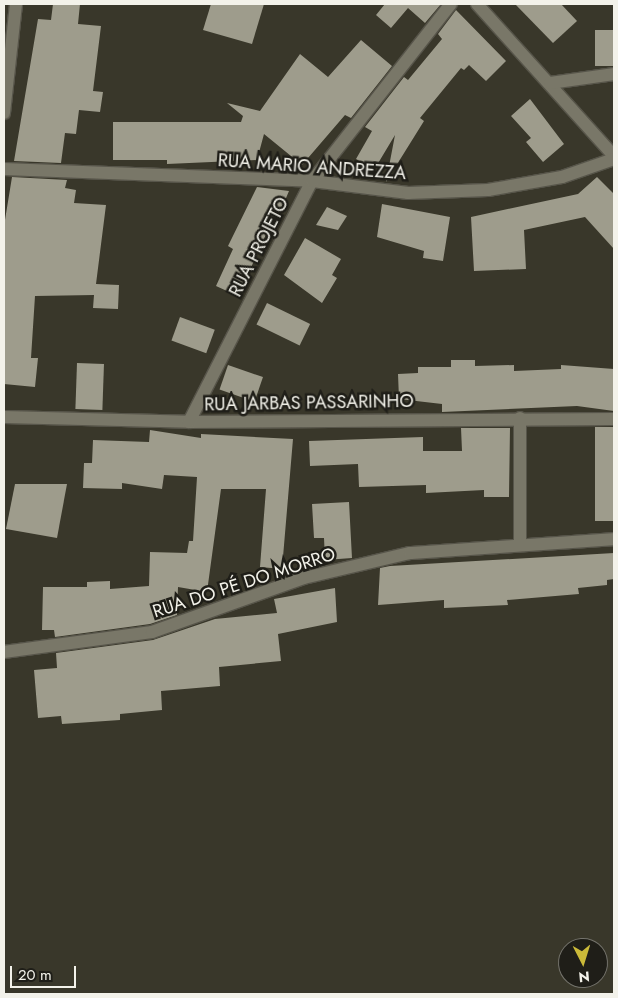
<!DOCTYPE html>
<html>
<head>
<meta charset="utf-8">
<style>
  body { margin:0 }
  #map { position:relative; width:618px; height:998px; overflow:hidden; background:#39372a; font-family:Jost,sans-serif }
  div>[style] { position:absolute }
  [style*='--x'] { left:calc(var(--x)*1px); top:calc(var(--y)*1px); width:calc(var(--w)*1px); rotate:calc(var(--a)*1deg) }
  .building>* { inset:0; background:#9e9c8c; transform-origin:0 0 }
  .roads { filter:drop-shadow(1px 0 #57554a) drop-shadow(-1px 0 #57554a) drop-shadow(0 1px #57554a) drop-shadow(0 -1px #57554a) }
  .minor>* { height:12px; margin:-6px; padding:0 6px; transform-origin:6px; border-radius:6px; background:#797768 }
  span { translate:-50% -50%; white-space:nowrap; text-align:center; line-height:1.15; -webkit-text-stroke:5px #1f1e18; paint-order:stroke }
  .street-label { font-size:18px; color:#f3f2ea }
  .frame { position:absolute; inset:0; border:5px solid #f3f2ea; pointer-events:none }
  .north { position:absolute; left:558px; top:938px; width:50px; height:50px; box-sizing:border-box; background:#1f1e18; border:1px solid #74736c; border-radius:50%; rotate:175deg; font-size:14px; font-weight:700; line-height:20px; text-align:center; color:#f3f2ea }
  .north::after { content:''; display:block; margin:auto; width:18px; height:22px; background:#cbba39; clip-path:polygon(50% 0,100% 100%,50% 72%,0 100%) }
  .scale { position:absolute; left:10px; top:966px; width:66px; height:22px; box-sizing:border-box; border:2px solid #f3f2ea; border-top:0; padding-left:6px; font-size:15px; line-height:18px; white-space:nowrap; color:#f3f2ea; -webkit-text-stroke:4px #1f1e18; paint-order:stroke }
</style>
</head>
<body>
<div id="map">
  <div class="building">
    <div style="clip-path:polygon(53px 4px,80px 4px,78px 24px,101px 26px,93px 91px,103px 92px,100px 112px,79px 110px,76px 134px,65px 133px,61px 163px,14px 161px,38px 19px,51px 20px)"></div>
    <div style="clip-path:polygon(211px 4px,264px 4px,252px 44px,203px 30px)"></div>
    <div style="clip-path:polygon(385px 4px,441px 4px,425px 23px,408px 8px,391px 28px,376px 15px)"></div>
    <div style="clip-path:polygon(515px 4px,561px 4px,577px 21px,553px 43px)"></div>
    <div style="clip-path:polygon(456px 10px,506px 61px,486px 81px,469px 65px,464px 70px,461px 68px,420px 118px,424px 121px,386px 182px,395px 135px,374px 170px,356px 159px,372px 131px,365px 127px,404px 77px,408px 80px,442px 39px,438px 34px)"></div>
    <div style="left:595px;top:30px;width:19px;height:36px"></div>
    <div style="clip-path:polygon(361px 40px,392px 66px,351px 118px,345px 115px,302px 165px,264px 134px,257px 160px,167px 164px,167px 160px,113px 160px,113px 122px,241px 122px,243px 116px,227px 103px,260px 111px,300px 54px,328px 77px)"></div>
    <div style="clip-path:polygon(530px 99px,564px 144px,543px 162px,526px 142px,531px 138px,511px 116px)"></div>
    <div style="clip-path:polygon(12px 177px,67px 180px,65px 188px,76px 190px,74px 203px,106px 205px,96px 284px,119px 285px,118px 309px,93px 308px,94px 295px,35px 296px,31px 358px,38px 358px,35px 387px,4px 384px,4px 226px)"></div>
    <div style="clip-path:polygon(597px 177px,614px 194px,614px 249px,585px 217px,524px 230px,526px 269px,474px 271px,471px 217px,578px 194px)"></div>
    <div style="clip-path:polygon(257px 187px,289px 191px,278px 217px,268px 216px,273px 219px,238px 296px,216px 286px,233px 249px,228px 246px)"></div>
    <div style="clip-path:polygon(382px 204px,450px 217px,443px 261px,423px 258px,424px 251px,377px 237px)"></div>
    <div style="clip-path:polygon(327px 207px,347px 216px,338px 230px,316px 225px)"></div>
    <div style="clip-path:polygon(305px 238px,341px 259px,332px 275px,337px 278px,322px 303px,284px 275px)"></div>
    <div style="left:267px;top:303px;width:48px;height:24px;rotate:26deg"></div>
    <div style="left:180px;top:317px;width:37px;height:25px;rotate:20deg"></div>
    <div style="clip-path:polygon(451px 360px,475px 360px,475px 366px,514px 365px,514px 371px,561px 369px,561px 365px,614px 369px,614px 411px,577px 406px,442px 412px,442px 404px,399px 399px,398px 374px,418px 373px,418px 367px,451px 367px)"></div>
    <div style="left:77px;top:363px;width:27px;height:46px;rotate:2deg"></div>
    <div style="left:228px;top:365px;width:37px;height:26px;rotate:19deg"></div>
    <div style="left:595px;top:427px;width:19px;height:94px"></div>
    <div style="clip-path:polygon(461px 428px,510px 428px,509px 497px,484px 497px,484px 490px,426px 493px,426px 485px,359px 487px,358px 464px,310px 466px,309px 441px,423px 437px,423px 451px,462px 451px)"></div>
    <div style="clip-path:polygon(150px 430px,201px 438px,201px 434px,293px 439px,282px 569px,260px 567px,266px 489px,221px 489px,207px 592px,178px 587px,177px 615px,150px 624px,55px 637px,54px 630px,42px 630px,43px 587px,87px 587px,87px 582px,110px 581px,110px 589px,149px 586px,150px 552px,187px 553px,189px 541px,193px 541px,197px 477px,164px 475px,162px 489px,122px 483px,122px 489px,83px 488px,84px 463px,92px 463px,93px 440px,149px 442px)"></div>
    <div style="clip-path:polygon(15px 484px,67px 484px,57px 538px,6px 529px)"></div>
    <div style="clip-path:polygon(349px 502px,352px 558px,325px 560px,324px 538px,314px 538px,312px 504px)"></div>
    <div style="clip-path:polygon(614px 553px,614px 579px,607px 580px,607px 585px,578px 588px,579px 594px,507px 600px,508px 605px,444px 608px,444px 600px,378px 605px,380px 568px,390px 566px)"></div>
    <div style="clip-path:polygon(335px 588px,337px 622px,278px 634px,281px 661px,219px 667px,220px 686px,161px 691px,162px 710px,120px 714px,120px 720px,62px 724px,61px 716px,38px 718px,34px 670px,57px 668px,56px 653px,153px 640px,215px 619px,277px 613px,274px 599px)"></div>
  </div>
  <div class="roads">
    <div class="minor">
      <div style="--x:477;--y:4;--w:205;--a:48"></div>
      <div style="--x:550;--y:83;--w:65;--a:-8"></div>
      <div style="--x:4;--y:113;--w:110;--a:-83.7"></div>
      <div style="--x:4;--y:169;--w:308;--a:2.2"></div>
      <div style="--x:312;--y:181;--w:97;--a:7.1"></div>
      <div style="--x:408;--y:193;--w:80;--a:-2.1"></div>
      <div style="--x:488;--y:190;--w:75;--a:-10"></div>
      <div style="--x:562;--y:177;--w:55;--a:-19.1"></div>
      <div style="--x:4;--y:417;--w:185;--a:1.5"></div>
      <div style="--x:189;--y:422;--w:425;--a:-0.4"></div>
      <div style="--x:189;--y:422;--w:271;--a:-63"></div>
      <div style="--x:312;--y:181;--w:225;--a:-51.9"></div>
      <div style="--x:520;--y:542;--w:124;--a:-90"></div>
      <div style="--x:4;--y:652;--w:149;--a:-7.7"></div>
      <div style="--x:152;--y:632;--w:161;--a:-19.6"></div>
      <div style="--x:304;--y:578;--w:109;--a:-13.3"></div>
      <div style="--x:410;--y:553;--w:204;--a:-3.9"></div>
    </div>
  </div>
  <div class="street-label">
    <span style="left:312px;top:167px;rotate:4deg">RUA MARIO ANDREZZA</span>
    <span style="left:259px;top:247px;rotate:-63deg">RUA PROJETO</span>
    <span style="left:309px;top:403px;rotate:-1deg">RUA JARBAS PASSARINHO</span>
    <span style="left:244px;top:583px;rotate:-18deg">RUA DO PÉ DO MORRO</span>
  </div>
  <div class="frame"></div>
  <div class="north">N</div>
  <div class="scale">20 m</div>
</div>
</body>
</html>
